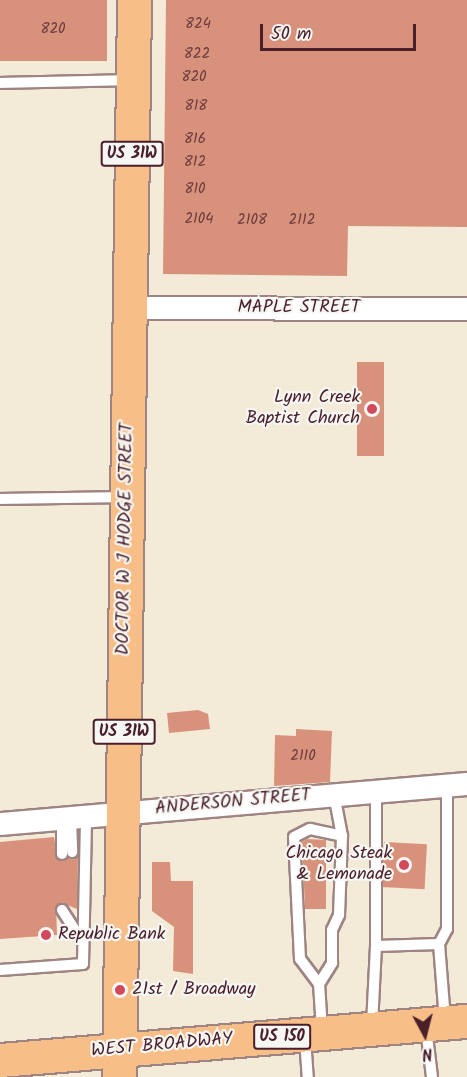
<!DOCTYPE html>
<html>
<head>
<meta charset="utf-8">
<style>
  body { margin:0 }
  #map { position:relative; width:467px; height:1077px; overflow:hidden; background:#f3ead8; font-family:Kalam,sans-serif }
  div>[style] { position:absolute }
  [style*='--x'] { left:calc(var(--x)*1px); top:calc(var(--y)*1px); width:calc(var(--w)*1px); rotate:calc(var(--a)*1deg) }
  .building>* { inset:0; background:#d8927b; transform-origin:0 0 }
  .roads { filter:drop-shadow(2px 0 #9e8482) drop-shadow(-2px 0 #9e8482) drop-shadow(0 2px #9e8482) drop-shadow(0 -2px #9e8482) }
  .service>* { height:10px; margin:-5px; padding:0 5px; transform-origin:5px; border-radius:5px; background:#fff }
  .minor>* { height:22px; margin:-11px; padding:0 11px; transform-origin:11px; border-radius:11px; background:#fff }
  .primary>* { height:33px; margin:-16.5px; padding:0 16.5px; transform-origin:16.5px; border-radius:16.5px; background:#f7be87 }
  .dots>* { width:16px; height:16px; translate:-50% -50%; box-sizing:border-box; border:3px solid #f6f6f2; border-radius:50% }
  span { translate:-50% -50%; white-space:nowrap; text-align:center; line-height:1.15; -webkit-text-stroke:4.5px #f6f6f2; paint-order:stroke }
  .number-label { font-size:15px; color:#6e3c3f }
  .number-label span { -webkit-text-stroke-width:0 }
  .shield-label span { padding:2px 4px; background:#f6f6f2; border:2px solid; border-radius:4px; -webkit-text-stroke-width:0 }
  .shield-label { font-size:16px; color:#4a1f2b; font-weight:700 }
  .street-label { font-size:18px; color:#4a1f2b }
  .poi-label { font-size:18px; color:#4a1f2b }
  .right { translate:-100% -50%; text-align:right }
  .left { translate:0 -50%; text-align:left }
  .north { position:absolute; left:395px; top:1005px; width:60px; height:60px; -webkit-text-stroke:4px #f6f6f2; paint-order:stroke; rotate:173deg; font-size:16px; font-weight:700; line-height:24px; text-align:center; color:#4a1f2b }
  .north::after { content:''; display:block; margin:auto; width:21px; height:27px; background:#4a1f2b; clip-path:polygon(50% 0,100% 100%,50% 72%,0 100%) }
  .scale { position:absolute; left:260px; top:24px; width:156px; height:27px; box-sizing:border-box; border:3px solid #4a1f2b; border-top:0; padding-left:8px; font-size:18px; line-height:21px; white-space:nowrap; color:#4a1f2b; -webkit-text-stroke:4px #f6f6f2; paint-order:stroke }
</style>
</head>
<body>
<div id="map">
  <div class="building">
    <div style="left:0;top:0;width:107px;height:61px"></div>
    <div style="clip-path:polygon(166px 0,467px 0,467px 227px,348px 226px,347px 276px,163px 274px)"></div>
    <div style="left:357px;top:362px;width:27px;height:94px"></div>
    <div style="clip-path:polygon(198px 710px,208px 714px,210px 729px,169px 733px,167px 713px)"></div>
    <div style="clip-path:polygon(296px 729px,332px 731px,330px 782px,274px 786px,275px 735px,296px 736px)"></div>
    <div style="clip-path:polygon(54px 837px,58px 860px,78px 857px,77px 909px,62px 903px,56px 906px,57px 935px,0 939px,0 842px)"></div>
    <div style="clip-path:polygon(307px 839px,326px 840px,326px 909px,305px 909px,302px 842px)"></div>
    <div style="left:384px;top:842px;width:43px;height:45px;rotate:3deg"></div>
    <div style="clip-path:polygon(152px 862px,170px 862px,171px 881px,193px 881px,193px 974px,173px 971px,174px 927px,152px 911px)"></div>
  </div>
  <div class="roads">
    <div class="service">
      <div style="--x:0;--y:83;--w:129;--a:-1.3"></div>
      <div style="--x:0;--y:499;--w:123;--a:-0.9"></div>
      <div style="--x:71;--y:818;--w:34;--a:88"></div>
      <div style="--x:62;--y:819;--w:35;--a:90"></div>
      <div style="--x:62;--y:910;--w:38;--a:57"></div>
      <div style="--x:439;--y:944;--w:17;--a:-62"></div>
      <div style="--x:447;--y:929;--w:143;--a:-90"></div>
      <div style="--x:376;--y:946;--w:155;--a:-90"></div>
      <div style="--x:0;--y:970;--w:83;--a:-4.1"></div>
      <div style="--x:83;--y:964;--w:147;--a:-88.8"></div>
      <div style="--x:319;--y:984;--w:31;--a:-127"></div>
      <div style="--x:300;--y:959;--w:122;--a:-92.8"></div>
      <div style="--x:294;--y:837;--w:18;--a:-27"></div>
      <div style="--x:310;--y:829;--w:33;--a:12"></div>
      <div style="--x:372;--y:1025;--w:79;--a:-87.1"></div>
      <div style="--x:376;--y:946;--w:63;--a:-1.8"></div>
      <div style="--x:439;--y:944;--w:76;--a:85.5"></div>
      <div style="--x:426;--y:1028;--w:49;--a:83"></div>
      <div style="--x:322;--y:1030;--w:46;--a:-93.7"></div>
      <div style="--x:319;--y:984;--w:25;--a:-58"></div>
      <div style="--x:332;--y:963;--w:33;--a:-90"></div>
      <div style="--x:332;--y:930;--w:17;--a:-65"></div>
      <div style="--x:339;--y:915;--w:79;--a:-87.8"></div>
      <div style="--x:342;--y:836;--w:43;--a:-100.8"></div>
      <div style="--x:305;--y:1038;--w:39;--a:86"></div>
    </div>
    <div class="minor">
      <div style="--x:130;--y:308;--w:337;--a:0.2"></div>
      <div style="--x:0;--y:824;--w:469;--a:-4.9"></div>
    </div>
    <div class="primary">
      <div style="--x:0;--y:1060;--w:469;--a:-4.8"></div>
      <div style="--x:119;--y:1077;--w:1077;--a:-89.2"></div>
    </div>
  </div>
  <div class="dots">
    <div style="left:372px;top:409px;background:#d1495b"></div>
    <div style="left:404px;top:865px;background:#d1495b"></div>
    <div style="left:46px;top:935px;background:#d1495b"></div>
    <div style="left:120px;top:990px;background:#d1495b"></div>
  </div>
  <div class="number-label">
    <span style="left:198px;top:25px">824</span>
    <span style="left:53px;top:30px">820</span>
    <span style="left:197px;top:55px">822</span>
    <span style="left:194px;top:78px">820</span>
    <span style="left:196px;top:107px">818</span>
    <span style="left:195px;top:140px">816</span>
    <span style="left:195px;top:163px">812</span>
    <span style="left:195px;top:190px">810</span>
    <span style="left:199px;top:220px">2104</span>
    <span style="left:252px;top:221px">2108</span>
    <span style="left:302px;top:221px">2112</span>
    <span style="left:303px;top:757px">2110</span>
  </div>
  <div class="shield-label">
    <span style="left:132px;top:154px">US 31W</span>
    <span style="left:124px;top:732px">US 31W</span>
    <span style="left:282px;top:1037px">US 150</span>
  </div>
  <div class="street-label">
    <span style="left:299px;top:308px">MAPLE STREET</span>
    <span style="left:126px;top:539px;rotate:-89deg">DOCTOR W J HODGE STREET</span>
    <span style="left:233px;top:803px;rotate:-5deg">ANDERSON STREET</span>
    <span style="left:162px;top:1046px;rotate:-5deg">WEST BROADWAY</span>
  </div>
  <div class="poi-label">
    <span class="right" style="left:360px;top:409px">Lynn Creek<br>Baptist Church</span>
    <span class="right" style="left:392px;top:865px">Chicago Steak<br>&amp; Lemonade</span>
    <span class="left" style="left:58px;top:935px">Republic Bank</span>
    <span class="left" style="left:132px;top:990px">21st / Broadway</span>
  </div>
  <div class="north">N</div>
  <div class="scale">50 m</div>
</div>
</body>
</html>
